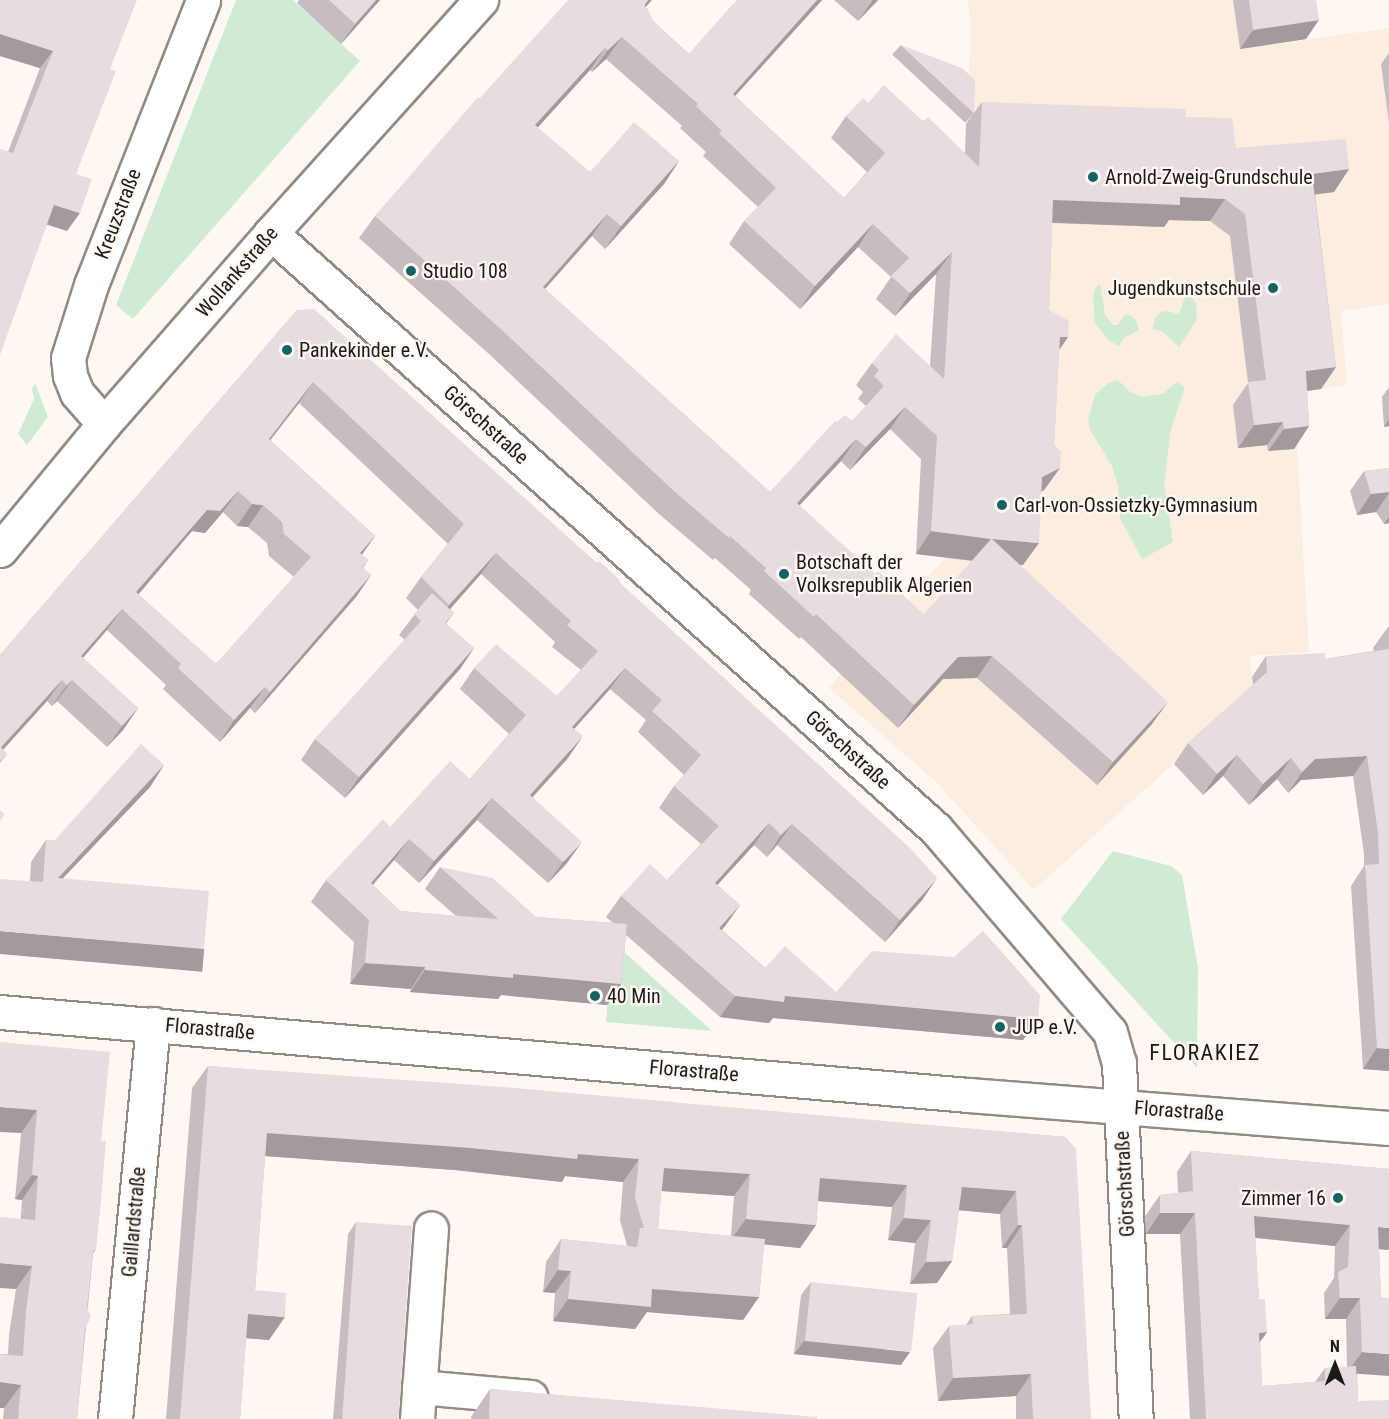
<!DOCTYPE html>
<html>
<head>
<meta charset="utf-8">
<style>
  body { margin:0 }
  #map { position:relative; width:1389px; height:1419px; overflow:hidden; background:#fff8f2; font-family:"Roboto Condensed",sans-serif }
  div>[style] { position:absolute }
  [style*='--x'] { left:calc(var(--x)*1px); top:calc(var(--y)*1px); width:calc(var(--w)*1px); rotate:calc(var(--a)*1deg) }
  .built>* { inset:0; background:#fbede0 }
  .green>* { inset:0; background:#d0ebd4 }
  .roads { filter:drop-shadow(2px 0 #928b84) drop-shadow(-2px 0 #928b84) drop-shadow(0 2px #928b84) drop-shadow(0 -2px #928b84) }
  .minor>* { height:33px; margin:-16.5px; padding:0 16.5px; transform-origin:16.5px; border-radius:16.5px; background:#fff }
  .major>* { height:33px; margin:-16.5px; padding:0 16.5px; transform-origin:16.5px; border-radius:16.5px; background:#fff }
  .wall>* { inset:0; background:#c7bdc0; transform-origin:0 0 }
  .shaded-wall>* { inset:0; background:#a29a9c; transform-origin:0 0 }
  .building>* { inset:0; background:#e7dcdf; transform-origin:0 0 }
  .dots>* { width:16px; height:16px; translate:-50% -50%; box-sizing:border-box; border:3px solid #fff8f2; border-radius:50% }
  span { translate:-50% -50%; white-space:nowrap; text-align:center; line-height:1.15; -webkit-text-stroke:4.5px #fff8f2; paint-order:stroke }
  .poi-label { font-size:20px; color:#1c1916 }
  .left { translate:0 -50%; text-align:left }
  .right { translate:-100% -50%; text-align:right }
  .street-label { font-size:20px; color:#1c1916 }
  .quarter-label { font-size:22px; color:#1c1916; letter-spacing:1.5px }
  .north { position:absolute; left:1305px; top:1335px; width:60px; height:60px; -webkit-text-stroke:4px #fff8f2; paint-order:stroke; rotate:0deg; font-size:16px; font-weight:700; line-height:24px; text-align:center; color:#1c1916 }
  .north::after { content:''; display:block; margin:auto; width:21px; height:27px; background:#1c1916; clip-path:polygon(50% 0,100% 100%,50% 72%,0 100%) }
</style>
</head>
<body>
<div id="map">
  <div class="built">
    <div style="clip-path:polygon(968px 0,1233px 0,1240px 49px,1389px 28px,1389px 304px,1341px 311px,1347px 385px,1294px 393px,1309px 652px,1250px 656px,1253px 692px,1034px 890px,936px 782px,829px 688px,946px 557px,971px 28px)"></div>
  </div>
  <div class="green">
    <div style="clip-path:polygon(236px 0,293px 0,360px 61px,133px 319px,116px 305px)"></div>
    <div style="clip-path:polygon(1100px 283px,1105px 315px,1113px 325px,1118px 325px,1125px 315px,1130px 315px,1136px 320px,1139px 330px,1124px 338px,1119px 346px,1108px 340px,1095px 323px,1093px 296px,1095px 288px)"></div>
    <div style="clip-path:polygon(1187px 292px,1196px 303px,1197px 319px,1179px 347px,1163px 332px,1153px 329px,1155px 318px,1161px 312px,1167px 311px,1179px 314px)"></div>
    <div style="clip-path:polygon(1118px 380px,1130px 392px,1143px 397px,1163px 394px,1177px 382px,1185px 387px,1171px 429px,1164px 484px,1173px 542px,1142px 559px,1120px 518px,1118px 485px,1112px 466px,1090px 430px,1088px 420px,1095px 395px,1107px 384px)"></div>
    <div style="clip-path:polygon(35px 383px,48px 417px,27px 445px,18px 434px,34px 399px,32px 389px)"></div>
    <div style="clip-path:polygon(1113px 851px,1171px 866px,1182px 875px,1198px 968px,1197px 1068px,1061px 919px)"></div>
    <div style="clip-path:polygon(613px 942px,712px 1031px,606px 1022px)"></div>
  </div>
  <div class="roads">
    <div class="minor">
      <div style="--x:271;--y:233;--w:893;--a:41.87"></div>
      <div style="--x:936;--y:829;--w:267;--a:49.4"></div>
      <div style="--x:1110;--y:1032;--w:32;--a:74"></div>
      <div style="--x:1119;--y:1063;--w:356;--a:87.3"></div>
      <div style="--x:104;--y:424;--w:41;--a:-131.1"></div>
      <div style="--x:77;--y:393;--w:18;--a:-112"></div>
      <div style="--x:70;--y:376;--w:18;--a:-96"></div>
      <div style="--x:68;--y:358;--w:77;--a:-72.5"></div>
      <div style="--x:91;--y:285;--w:306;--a:-68.5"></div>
      <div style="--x:0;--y:1012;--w:973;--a:4.9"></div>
      <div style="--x:969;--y:1095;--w:421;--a:4.5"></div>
      <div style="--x:419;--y:1387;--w:112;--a:5.1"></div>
      <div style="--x:115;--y:1419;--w:397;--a:-84.5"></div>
      <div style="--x:417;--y:1419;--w:191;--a:-85.8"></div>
    </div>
    <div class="major">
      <div style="--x:0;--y:550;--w:163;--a:-50.5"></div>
      <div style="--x:104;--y:424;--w:254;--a:-48.8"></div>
      <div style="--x:271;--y:233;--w:314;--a:-48"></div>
    </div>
  </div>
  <div class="wall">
    <div style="clip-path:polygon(0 0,110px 69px,76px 174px,67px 231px,8px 152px,40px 68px,0 56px)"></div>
    <div style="clip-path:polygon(299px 0,380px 0,341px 44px,297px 3px)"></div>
    <div style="clip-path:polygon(evenodd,737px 0,822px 0,735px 96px,844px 198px,867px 172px,831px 138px,846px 116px,868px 103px,923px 121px,965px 153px,966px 124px,982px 102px,1186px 117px,1236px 148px,1349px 169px,1334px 192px,1315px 194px,1336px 367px,1321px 389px,1307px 391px,1309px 426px,1294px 449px,1268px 451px,1267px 445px,1238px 448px,1233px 405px,1248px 383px,1230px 236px,1210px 221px,1169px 220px,1164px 227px,1052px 223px,1049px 310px,1068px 337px,1059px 350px,1054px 444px,1060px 468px,1044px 490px,1041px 492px,1023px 565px,1019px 565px,1152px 724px,1097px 785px,977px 678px,943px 679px,898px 728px,801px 637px,799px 639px,749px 594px,751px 590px,715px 558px,713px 560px,659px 514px,489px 354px,359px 238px,375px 216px,480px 98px,646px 7px,653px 21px,689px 54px,737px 0,606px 59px,682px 126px,680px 128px,706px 152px,703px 156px,758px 207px,744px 221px,729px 244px,800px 309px,858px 247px,891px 277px,876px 299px,895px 316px,936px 274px,930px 367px,872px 363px,856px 385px,863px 392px,858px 399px,866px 406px,852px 421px,837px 422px,770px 492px,545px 289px,592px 236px,605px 249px,664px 184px,679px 161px,590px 172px,537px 128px,590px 70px,592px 72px,606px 59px,737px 0,890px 429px,921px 459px,916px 554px,972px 561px,924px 615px,875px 574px,799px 506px,841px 461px,850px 470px,890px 429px)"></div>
    <div style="clip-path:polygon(834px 0,878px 0,858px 21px)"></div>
    <div style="clip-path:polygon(1233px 0,1316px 0,1306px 39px,1240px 49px)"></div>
    <div style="left:901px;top:45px;width:100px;height:13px;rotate:43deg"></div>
    <div style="clip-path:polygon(1389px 53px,1389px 123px,1381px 64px)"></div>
    <div style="clip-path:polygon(evenodd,297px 310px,619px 582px,923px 899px,885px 942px,777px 845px,767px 857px,754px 845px,717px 885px,740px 905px,722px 930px,765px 968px,836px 992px,1038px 1019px,1023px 1040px,773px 1018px,769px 1023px,720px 1017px,626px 935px,621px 984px,607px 1005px,501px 995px,498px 999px,410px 992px,411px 989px,350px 984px,354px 942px,311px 902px,326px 880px,390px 827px,470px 779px,509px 734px,460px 689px,474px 668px,557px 696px,581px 670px,552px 647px,555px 642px,481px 574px,450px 609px,454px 613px,446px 624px,474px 648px,460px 669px,345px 798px,301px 760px,315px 739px,405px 640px,399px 635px,418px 610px,406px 598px,421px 577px,448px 544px,299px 403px,270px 440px,375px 536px,362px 555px,368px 560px,363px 568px,371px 575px,356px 597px,255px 713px,250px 708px,220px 742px,163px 689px,166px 685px,107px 630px,83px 658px,138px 708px,123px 730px,107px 747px,57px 701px,52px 706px,47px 701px,3px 750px,7px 754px,0 763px,0 655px,297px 310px,223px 512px,237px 526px,248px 527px,267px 543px,269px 556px,294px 577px,216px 664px,138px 594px,192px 531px,205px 533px,223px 512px,297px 310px,610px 689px,646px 720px,638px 732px,684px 775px,674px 786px,659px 808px,701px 844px,667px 880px,621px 896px,606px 917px,613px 923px,536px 917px,440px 867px,425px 889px,456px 916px,400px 911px,373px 885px,394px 860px,419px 883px,477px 820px,548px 883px,567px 863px,533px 797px,568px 758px,574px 729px,610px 689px)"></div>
    <div style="clip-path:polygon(1389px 387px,1389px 426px,1384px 427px,1382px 397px)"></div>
    <div style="clip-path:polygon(1389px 468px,1389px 523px,1384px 524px,1376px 512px,1357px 515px,1350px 491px,1364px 471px)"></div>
    <div style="clip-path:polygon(1388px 627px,1389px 627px,1389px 1071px,1363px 1069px,1351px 886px,1364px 866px,1364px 854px,1353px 776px,1301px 780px,1288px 793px,1277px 779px,1249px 805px,1223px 776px,1203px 795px,1174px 764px,1188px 743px,1253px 685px,1252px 677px,1266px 656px,1325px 659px,1374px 651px,1373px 648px)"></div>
    <div style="clip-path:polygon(164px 765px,150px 787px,63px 878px,204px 949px,189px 971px,30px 881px,31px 862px,46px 840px,54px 841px)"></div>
    <div style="clip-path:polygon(0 1042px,101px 1141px,96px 1249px,93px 1254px,77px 1419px,3px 1419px,4px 1408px,0 1408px,0 1354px,8px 1354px,9px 1334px,16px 1289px,22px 1200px,15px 1199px,21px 1133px)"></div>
    <div style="clip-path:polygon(evenodd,208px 1066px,1066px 1137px,1091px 1419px,1016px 1419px,1016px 1396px,938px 1401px,933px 1348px,949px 1326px,966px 1325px,972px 1316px,1010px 1314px,1007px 1248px,1002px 1248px,1000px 1214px,959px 1210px,952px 1261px,937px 1283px,910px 1284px,915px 1243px,888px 1240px,892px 1207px,818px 1201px,816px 1225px,800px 1248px,764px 1244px,759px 1297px,743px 1320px,647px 1312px,635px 1329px,553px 1321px,555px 1293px,543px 1292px,546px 1262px,561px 1239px,627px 1246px,620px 1220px,623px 1182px,565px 1176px,562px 1182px,455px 1170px,265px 1156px,255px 1290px,269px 1340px,246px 1338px,240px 1419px,166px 1419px,192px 1088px,208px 1066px,661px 1191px,734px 1196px,731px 1236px,658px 1229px,661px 1191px)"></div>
    <div style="clip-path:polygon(evenodd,1191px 1151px,1389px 1169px,1379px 1249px,1381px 1297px,1357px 1374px,1358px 1401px,1389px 1419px,1190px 1419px,1180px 1234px,1146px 1234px,1145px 1216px,1160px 1195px,1178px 1193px,1177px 1172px,1191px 1151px,1255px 1238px,1335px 1246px,1334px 1278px,1324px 1293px,1325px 1319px,1346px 1319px,1347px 1367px,1325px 1368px,1315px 1382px,1262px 1386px,1260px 1342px,1267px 1332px,1259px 1299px,1255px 1238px)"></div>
    <div style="clip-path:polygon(356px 1222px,396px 1419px,333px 1419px,348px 1234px)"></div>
    <div style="clip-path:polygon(811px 1282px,901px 1365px,794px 1354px,801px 1295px)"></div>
    <div style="clip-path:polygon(490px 1389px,817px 1419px,454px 1419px,471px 1419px,471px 1417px)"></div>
  </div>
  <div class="shaded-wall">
    <div style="clip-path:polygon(376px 0,380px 0,341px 44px,355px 24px)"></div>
    <div style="clip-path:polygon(648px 0,652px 0,629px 26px)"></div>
    <div style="clip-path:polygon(817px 0,822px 0,717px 116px,733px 94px)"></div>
    <div style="clip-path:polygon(873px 0,878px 0,858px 21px)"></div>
    <div style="clip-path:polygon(1319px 20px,1306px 39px,1240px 49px,1253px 30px)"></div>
    <div style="clip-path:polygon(0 34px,53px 51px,40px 68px,0 56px)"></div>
    <div style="clip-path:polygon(622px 37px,606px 59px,592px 72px,608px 50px)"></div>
    <div style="clip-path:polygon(605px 48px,590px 70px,519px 148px,535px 125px)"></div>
    <div style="clip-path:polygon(679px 161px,664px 184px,605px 249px,621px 226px)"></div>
    <div style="clip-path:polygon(1349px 169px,1334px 192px,1297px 197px,1312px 174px)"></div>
    <div style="clip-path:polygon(1180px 197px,1225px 199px,1210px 221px,1169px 220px,1164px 227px,1037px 222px,1053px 200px)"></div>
    <div style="clip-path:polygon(54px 205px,80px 213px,67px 231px,42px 223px)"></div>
    <div style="clip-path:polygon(607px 214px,592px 236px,527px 309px,543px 287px)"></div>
    <div style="clip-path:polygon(873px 224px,858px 247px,800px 309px,815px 286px)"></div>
    <div style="clip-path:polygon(952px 252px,936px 274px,895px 316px,910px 293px)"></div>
    <div style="clip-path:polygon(1060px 337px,1068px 337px,1053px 359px)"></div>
    <div style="clip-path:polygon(1336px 367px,1321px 389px,1291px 393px,1306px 371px)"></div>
    <div style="clip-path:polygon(313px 382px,299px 403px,254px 461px,269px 439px)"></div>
    <div style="clip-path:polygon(905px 407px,890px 429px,850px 470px,866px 447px)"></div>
    <div style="clip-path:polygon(1389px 419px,1389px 426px,1384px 427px)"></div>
    <div style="clip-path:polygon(1283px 422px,1267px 445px,1238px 448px,1254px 425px)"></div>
    <div style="clip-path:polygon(1309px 426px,1294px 449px,1268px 451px,1284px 429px)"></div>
    <div style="clip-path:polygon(856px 439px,841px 461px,781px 525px,797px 503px)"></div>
    <div style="clip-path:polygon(1060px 468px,1044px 490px,1027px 499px,1042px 477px)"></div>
    <div style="clip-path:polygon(238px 491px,223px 512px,205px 533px,192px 531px,122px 614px,136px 592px,207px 510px)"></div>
    <div style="clip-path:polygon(1389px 492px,1389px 493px,1376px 512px,1357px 515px,1371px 494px)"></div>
    <div style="clip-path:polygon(252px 504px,263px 505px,248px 527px,237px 526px)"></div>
    <div style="clip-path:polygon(1389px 517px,1389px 523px,1384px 524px)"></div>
    <div style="clip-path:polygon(931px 531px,991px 539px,976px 561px,916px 554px)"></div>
    <div style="clip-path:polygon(375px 536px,360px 557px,360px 553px)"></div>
    <div style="clip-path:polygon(992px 539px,1039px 543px,1023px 565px,976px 562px)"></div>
    <div style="clip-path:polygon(496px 553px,481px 574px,435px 626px,449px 605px)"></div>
    <div style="clip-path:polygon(371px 575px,356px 597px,255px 713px,270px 692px)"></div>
    <div style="clip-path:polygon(122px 609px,107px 630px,66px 677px,81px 656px)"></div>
    <div style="clip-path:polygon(474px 648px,460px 669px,345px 798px,359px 777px)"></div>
    <div style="clip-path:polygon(992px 656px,977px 678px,943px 679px,898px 728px,914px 705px,958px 657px)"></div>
    <div style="clip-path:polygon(625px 668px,610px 689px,557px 748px,572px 727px)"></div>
    <div style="clip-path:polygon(62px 680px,47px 701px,0 753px,0 749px)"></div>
    <div style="clip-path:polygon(72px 680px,57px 701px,52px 706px,67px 685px)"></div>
    <div style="clip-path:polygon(265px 687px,250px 708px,220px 742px,234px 720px)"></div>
    <div style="clip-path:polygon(1168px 702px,1152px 724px,1097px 785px,1113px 762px)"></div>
    <div style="clip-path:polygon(138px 708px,123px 730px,107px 747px,122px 726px)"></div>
    <div style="clip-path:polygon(583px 736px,568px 758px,515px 816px,530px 795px)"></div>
    <div style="clip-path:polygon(1237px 755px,1223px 776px,1203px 795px,1217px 774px)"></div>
    <div style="clip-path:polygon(1367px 756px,1353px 776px,1301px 780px,1288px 793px,1302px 772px,1315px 759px)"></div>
    <div style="clip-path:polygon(1291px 758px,1277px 779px,1249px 805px,1263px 784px)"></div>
    <div style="clip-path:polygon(164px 765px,150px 787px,43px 899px,58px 878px)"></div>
    <div style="clip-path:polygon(492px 798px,477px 820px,419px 883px,434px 861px)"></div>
    <div style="clip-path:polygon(769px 823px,754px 845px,700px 904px,715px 883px)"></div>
    <div style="clip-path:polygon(792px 824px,777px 845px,767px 857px,781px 835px)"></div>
    <div style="clip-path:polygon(409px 839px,394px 860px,356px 904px,371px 883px)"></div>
    <div style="clip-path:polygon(582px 842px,567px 863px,548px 883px,563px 862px)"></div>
    <div style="clip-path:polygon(937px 878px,923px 899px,885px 942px,900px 920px)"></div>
    <div style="clip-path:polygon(740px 905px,725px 926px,705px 949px,719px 928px)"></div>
    <div style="left:0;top:931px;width:205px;height:23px;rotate:5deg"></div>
    <div style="clip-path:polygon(365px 963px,425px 967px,411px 989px,350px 984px)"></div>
    <div style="clip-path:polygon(425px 970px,513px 974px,621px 984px,607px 1005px,501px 995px,498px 999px,410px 992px)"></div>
    <div style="clip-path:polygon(735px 996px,785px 996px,1038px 1019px,1023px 1040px,773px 1018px,769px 1023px,720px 1017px)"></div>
    <div style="clip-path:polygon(1377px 1048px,1389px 1049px,1389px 1071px,1363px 1069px)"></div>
    <div style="clip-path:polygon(0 1107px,37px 1110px,21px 1133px,0 1132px)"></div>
    <div style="clip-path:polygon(267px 1133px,578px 1154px,639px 1159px,623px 1182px,565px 1176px,562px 1182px,455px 1170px,251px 1155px)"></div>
    <div style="clip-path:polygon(664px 1168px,750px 1174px,734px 1196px,648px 1190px)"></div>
    <div style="clip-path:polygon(32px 1175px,38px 1176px,22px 1200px,15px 1199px)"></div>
    <div style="clip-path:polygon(820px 1178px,907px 1185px,892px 1207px,805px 1200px)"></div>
    <div style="clip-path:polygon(962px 1187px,1016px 1191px,1000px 1214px,946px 1209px)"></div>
    <div style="clip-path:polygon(1160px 1213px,1195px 1213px,1180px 1234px,1146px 1234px)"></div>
    <div style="clip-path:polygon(1254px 1216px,1350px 1225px,1335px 1246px,1239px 1236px)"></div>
    <div style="clip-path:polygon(904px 1218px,931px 1220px,915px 1243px,888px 1240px)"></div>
    <div style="clip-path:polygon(746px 1219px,816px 1225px,800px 1248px,730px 1241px)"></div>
    <div style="clip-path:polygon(1018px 1225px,1022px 1225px,1007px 1248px,1002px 1248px)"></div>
    <div style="clip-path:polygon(1378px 1227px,1389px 1228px,1389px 1250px,1363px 1248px)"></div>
    <div style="clip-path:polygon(952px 1261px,937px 1283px,910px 1284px,926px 1262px)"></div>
    <div style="clip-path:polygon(0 1263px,32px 1266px,16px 1289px,0 1288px)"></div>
    <div style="clip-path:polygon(558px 1270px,571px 1271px,555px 1293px,543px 1292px)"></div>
    <div style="clip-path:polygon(652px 1289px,759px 1297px,743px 1320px,647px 1312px,635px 1329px,553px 1321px,568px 1299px)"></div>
    <div style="clip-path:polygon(1340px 1298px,1360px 1298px,1346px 1319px,1325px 1319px)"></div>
    <div style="clip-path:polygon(248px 1314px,285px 1317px,269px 1340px,232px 1337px)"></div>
    <div style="clip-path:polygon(1267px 1332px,1252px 1353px,1259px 1333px)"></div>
    <div style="clip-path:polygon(804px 1341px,910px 1352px,901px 1365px,794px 1354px)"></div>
    <div style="clip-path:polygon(1362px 1352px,1389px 1354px,1389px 1376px,1347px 1373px)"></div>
    <div style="clip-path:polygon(1031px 1374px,1016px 1396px,938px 1401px,953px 1378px)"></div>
    <div style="clip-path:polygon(0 1382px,21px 1385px,4px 1408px,0 1408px)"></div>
  </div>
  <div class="building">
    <div style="clip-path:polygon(0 0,137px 0,110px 69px,116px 71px,76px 174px,92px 179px,80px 213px,54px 205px,0 355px,0 149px,13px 153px,53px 51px,0 34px)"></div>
    <div style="clip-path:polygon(329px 0,376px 0,355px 24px)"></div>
    <div style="clip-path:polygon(evenodd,568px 0,648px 0,644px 4px,653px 21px,689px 54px,737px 0,817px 0,733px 94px,844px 198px,885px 153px,846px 116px,863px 98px,868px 103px,884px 85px,923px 121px,928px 117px,979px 167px,982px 102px,1186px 109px,1186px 117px,1232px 118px,1236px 148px,1346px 139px,1349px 169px,1312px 174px,1336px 367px,1306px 371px,1309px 426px,1284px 429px,1283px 422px,1254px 425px,1248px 382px,1266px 380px,1245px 214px,1225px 199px,1180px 197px,1180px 205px,1053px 200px,1049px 310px,1069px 321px,1068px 337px,1060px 337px,1054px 444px,1061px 452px,1060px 468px,1042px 477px,1039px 543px,992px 539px,1168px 702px,1113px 762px,992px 656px,958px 657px,914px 705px,816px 614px,814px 617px,764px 571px,766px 568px,730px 536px,729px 538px,675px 492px,504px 332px,375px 216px,478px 97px,480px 98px,568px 0,622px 37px,698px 104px,696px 106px,722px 131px,719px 133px,776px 188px,744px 221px,815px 286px,873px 224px,909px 258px,891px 276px,910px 293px,952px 252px,944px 379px,896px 334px,872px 363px,879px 370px,874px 376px,884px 386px,852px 421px,845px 415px,837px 422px,835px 421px,770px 492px,543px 287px,607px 214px,621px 226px,679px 161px,634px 122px,590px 172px,535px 125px,605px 48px,608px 50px,622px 37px,568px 0,905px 407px,937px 436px,931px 531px,991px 539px,924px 615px,878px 571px,875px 574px,797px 503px,856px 439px,866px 447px,905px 407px)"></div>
    <div style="clip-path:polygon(1249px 0,1316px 0,1319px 20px,1253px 30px)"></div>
    <div style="clip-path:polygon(901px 45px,962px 68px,975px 80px,974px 113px)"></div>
    <div style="clip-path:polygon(evenodd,314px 309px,597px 563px,599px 561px,620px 580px,619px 582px,911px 849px,937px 878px,900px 920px,792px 824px,781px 835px,769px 823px,715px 883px,740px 905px,719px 928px,765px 968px,785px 946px,836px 992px,872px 951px,954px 957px,983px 931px,1040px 995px,1038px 1019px,785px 996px,784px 1002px,735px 996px,621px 896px,650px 864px,667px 880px,719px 826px,674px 786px,701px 755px,652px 711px,662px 700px,625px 668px,572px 727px,583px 736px,530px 795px,582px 842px,563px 862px,492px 798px,434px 861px,409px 839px,371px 883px,400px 911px,498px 919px,440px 867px,493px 878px,536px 917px,627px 924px,621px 984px,513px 974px,513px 978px,425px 970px,425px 967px,365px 963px,369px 920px,326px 880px,383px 819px,390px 827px,450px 761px,470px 779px,526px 715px,474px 668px,496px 644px,557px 696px,598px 651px,567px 625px,571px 621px,496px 553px,449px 605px,421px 577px,464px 524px,313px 382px,269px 439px,375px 536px,360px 553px,368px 560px,362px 567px,371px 575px,270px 692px,265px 687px,234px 720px,178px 668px,181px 664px,122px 609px,81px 656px,138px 708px,122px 726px,72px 680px,67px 685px,62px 680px,1px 747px,7px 754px,0 761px,0 655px,297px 310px,314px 309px,238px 491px,252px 504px,263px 505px,282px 522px,284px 534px,311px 557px,216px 664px,136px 592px,207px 510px,220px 511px,238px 491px)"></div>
    <div style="clip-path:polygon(1389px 468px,1389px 492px,1371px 494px,1364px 471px)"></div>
    <div style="clip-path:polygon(432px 593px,454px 613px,445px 623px,474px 648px,359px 777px,315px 739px,421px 621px,414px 614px)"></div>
    <div style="clip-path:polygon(1389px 649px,1389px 1049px,1377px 1048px,1365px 865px,1379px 864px,1378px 833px,1367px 756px,1315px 759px,1302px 772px,1291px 758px,1263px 784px,1237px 755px,1217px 774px,1188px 743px,1267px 672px,1266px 656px,1325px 653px,1325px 659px)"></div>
    <div style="clip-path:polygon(141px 744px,164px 765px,58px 878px,209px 891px,204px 949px,0 931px,0 879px,43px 882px,46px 840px,54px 841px)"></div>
    <div style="clip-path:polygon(0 810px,5px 814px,0 821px)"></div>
    <div style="clip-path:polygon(0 1042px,110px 1052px,101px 1141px,106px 1141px,101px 1201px,96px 1249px,93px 1251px,87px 1307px,91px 1317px,85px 1328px,77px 1419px,18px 1419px,21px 1385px,0 1382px,0 1354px,23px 1356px,26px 1311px,32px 1266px,0 1263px,0 1217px,35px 1220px,38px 1176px,32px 1175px,37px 1110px,0 1107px)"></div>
    <div style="clip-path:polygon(208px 1066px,503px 1087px,1066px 1137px,1076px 1149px,1091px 1419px,1033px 1419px,1031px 1374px,953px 1378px,949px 1326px,973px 1324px,972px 1316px,1027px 1314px,1022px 1225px,1018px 1225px,1016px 1191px,962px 1187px,952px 1261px,926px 1262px,931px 1220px,904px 1218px,907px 1185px,820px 1178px,816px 1225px,746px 1219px,750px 1174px,664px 1168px,658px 1229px,765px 1239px,759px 1297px,652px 1289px,651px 1307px,568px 1299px,571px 1271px,558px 1270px,561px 1239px,637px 1247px,640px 1228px,644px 1228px,635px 1198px,639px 1159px,578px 1154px,577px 1159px,470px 1148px,267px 1133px,255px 1290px,286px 1293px,285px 1317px,248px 1314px,240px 1419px,180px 1419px)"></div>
    <div style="clip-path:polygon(1191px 1151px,1389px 1169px,1389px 1228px,1378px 1227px,1381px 1297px,1389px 1298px,1389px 1354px,1362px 1352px,1360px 1298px,1340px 1298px,1338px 1272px,1348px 1267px,1350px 1225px,1254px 1216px,1259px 1299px,1265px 1299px,1267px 1332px,1259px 1333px,1262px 1386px,1325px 1381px,1325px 1368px,1356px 1366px,1358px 1401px,1389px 1400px,1389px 1419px,1206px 1419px,1195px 1213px,1160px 1213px,1160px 1195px,1193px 1191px)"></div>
    <div style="left:356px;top:1222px;width:56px;height:198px;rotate:4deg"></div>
    <div style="left:811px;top:1282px;width:107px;height:59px;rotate:6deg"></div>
    <div style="clip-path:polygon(490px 1389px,817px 1417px,817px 1419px,489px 1419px)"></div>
  </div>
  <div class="dots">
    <div style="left:1093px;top:177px;background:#156464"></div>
    <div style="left:411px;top:271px;background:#156464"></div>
    <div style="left:1273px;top:288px;background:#156464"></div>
    <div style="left:287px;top:350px;background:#156464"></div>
    <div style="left:1002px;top:505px;background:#156464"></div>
    <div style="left:784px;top:574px;background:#156464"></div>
    <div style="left:595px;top:996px;background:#156464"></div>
    <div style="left:1000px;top:1027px;background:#156464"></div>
    <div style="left:1338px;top:1198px;background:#156464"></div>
  </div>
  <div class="poi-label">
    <span class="left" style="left:1105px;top:177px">Arnold-Zweig-Grundschule</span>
    <span class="left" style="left:423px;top:271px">Studio 108</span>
    <span class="right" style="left:1261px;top:288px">Jugendkunstschule</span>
    <span class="left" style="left:299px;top:350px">Pankekinder e.V.</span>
    <span class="left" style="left:1014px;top:505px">Carl-von-Ossietzky-Gymnasium</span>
    <span class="left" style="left:796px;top:574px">Botschaft der<br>Volksrepublik Algerien</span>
    <span class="left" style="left:607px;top:996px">40 Min</span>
    <span class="left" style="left:1012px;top:1027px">JUP e.V.</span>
    <span class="right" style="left:1326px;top:1198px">Zimmer 16</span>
  </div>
  <div class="street-label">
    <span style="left:118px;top:214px;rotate:-69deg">Kreuzstraße</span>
    <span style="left:237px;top:272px;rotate:-49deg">Wollankstraße</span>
    <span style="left:486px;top:425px;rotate:42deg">Görschstraße</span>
    <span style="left:848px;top:750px;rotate:42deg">Görschstraße</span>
    <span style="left:210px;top:1029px;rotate:5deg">Florastraße</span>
    <span style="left:694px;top:1071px;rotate:5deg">Florastraße</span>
    <span style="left:1179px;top:1111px;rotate:4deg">Florastraße</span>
    <span style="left:1125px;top:1184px;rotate:-93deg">Görschstraße</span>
    <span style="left:134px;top:1222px;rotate:-85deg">Gaillardstraße</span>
  </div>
  <div class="quarter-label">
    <span style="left:1205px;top:1053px">FLORAKIEZ</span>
  </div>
  <div class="north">N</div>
</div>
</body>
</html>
